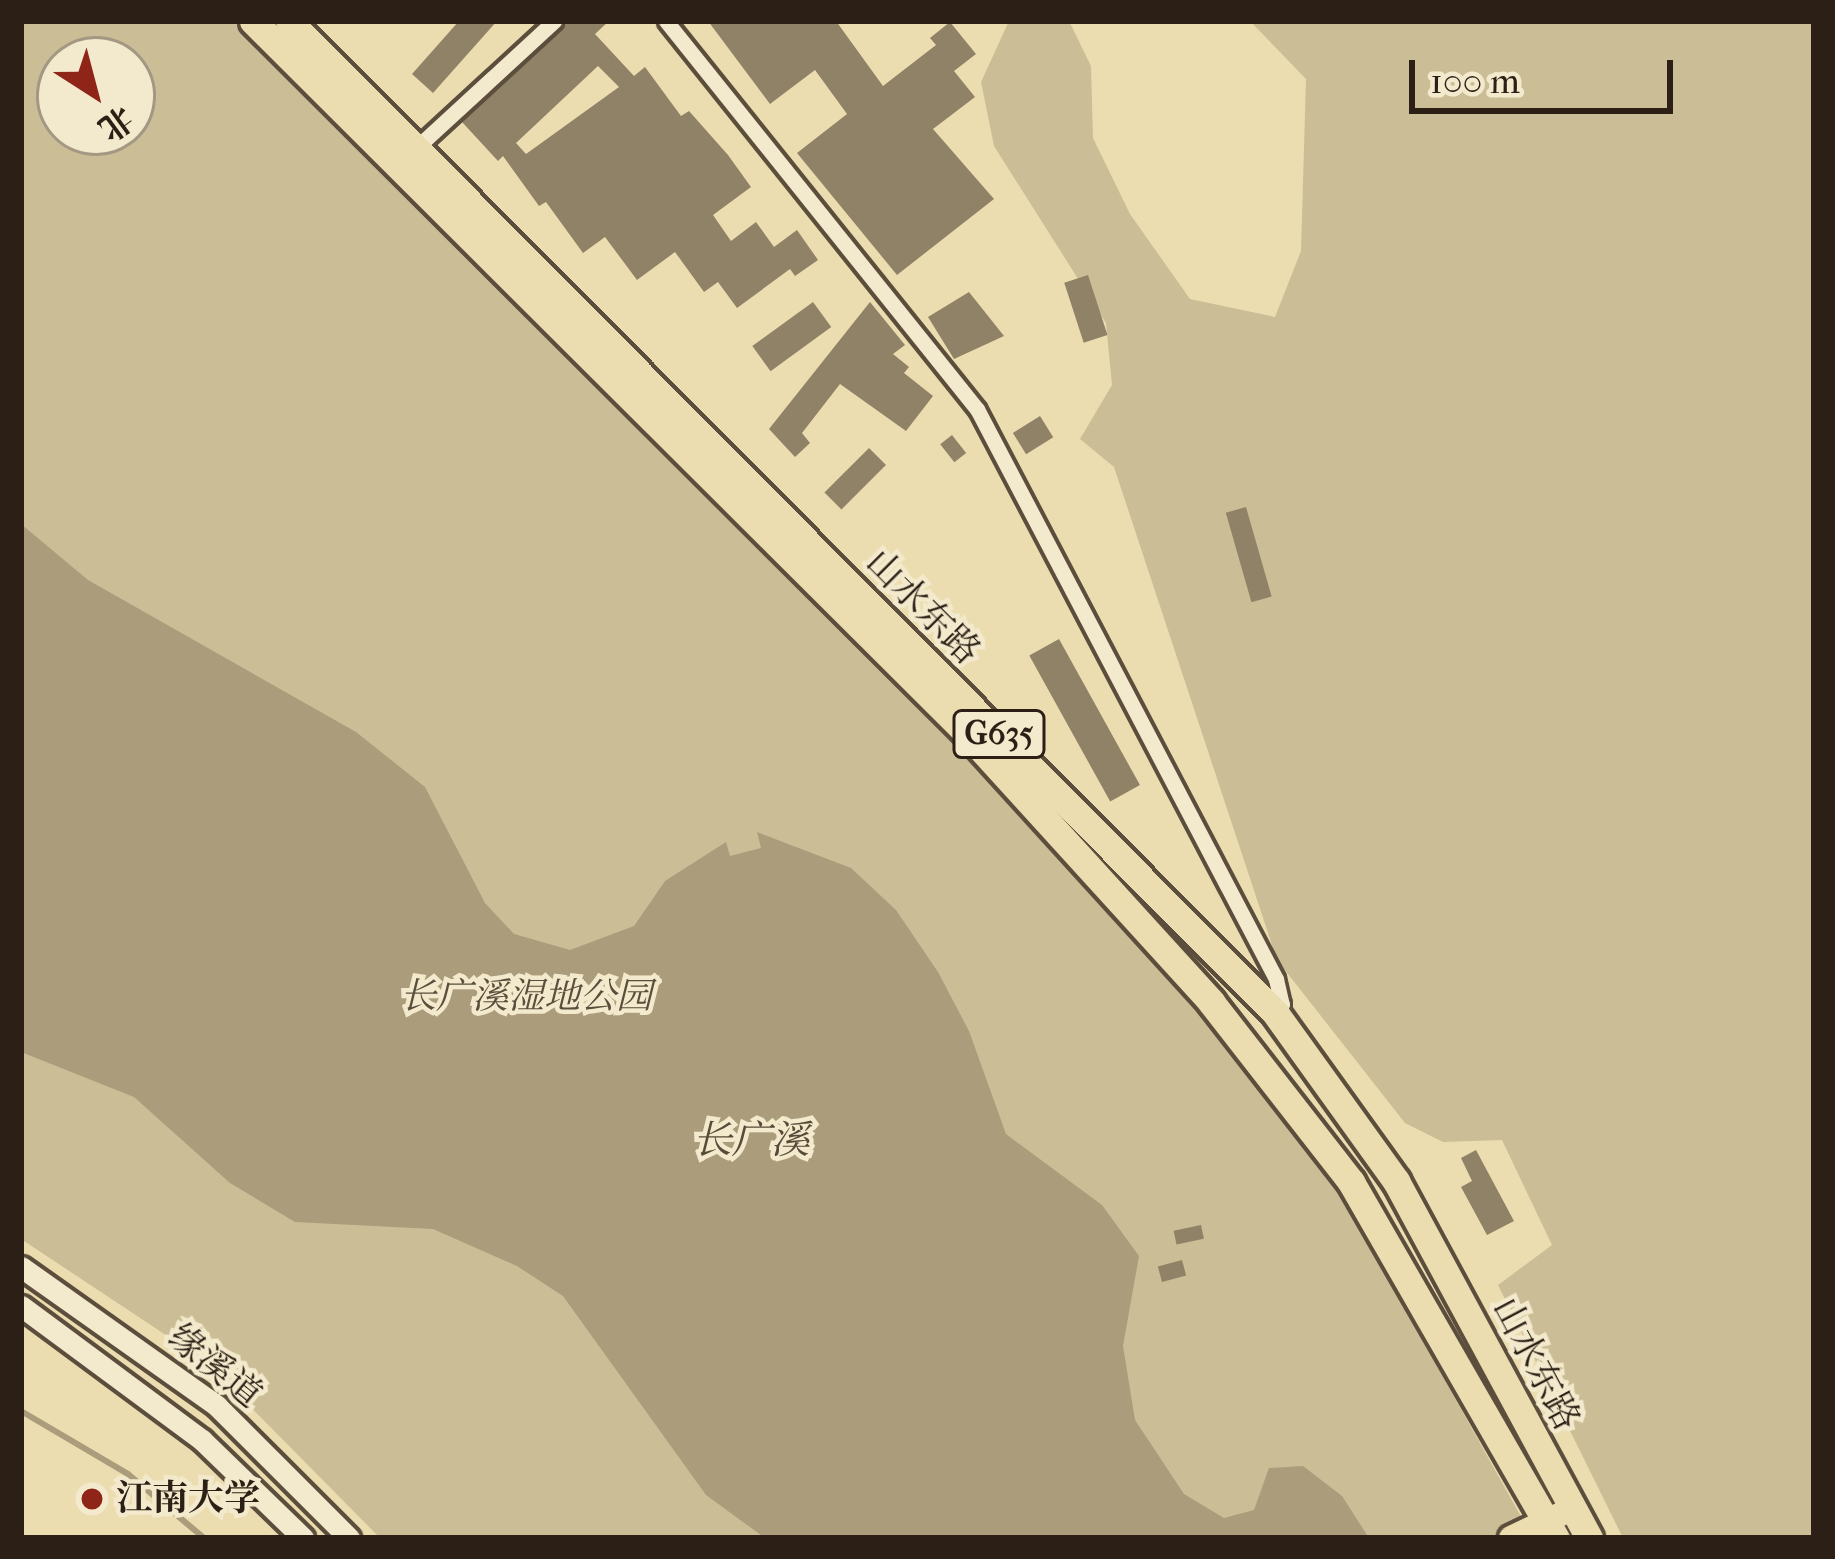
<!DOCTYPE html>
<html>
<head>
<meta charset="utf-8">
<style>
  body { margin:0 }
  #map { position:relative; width:1835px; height:1559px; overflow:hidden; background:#ecddb0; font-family:"IM FELL French Canon","Noto Serif SC",serif }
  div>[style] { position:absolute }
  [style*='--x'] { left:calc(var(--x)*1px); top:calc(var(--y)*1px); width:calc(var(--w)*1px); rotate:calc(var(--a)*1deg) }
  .green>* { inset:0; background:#cbbd96 }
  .water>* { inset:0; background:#ab9c7b }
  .stream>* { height:6px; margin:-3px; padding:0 3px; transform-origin:3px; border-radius:3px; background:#ab9c7b }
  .building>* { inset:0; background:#908266; transform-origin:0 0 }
  .roads { filter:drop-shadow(3px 0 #5c4e3c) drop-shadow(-3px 0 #5c4e3c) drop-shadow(0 3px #5c4e3c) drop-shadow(0 -3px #5c4e3c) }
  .street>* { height:15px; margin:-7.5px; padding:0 7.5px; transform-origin:7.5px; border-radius:7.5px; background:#f3e9cc }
  .secondary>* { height:21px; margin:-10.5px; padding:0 10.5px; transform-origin:10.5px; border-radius:10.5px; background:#f3e9cc }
  .primary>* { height:24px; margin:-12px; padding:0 12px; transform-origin:12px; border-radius:12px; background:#ecddb0 }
  .highway>* { height:27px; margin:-13.5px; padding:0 13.5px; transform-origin:13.5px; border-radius:13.5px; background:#ecddb0 }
  .dots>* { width:33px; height:33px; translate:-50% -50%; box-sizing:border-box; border:6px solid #f3e9cc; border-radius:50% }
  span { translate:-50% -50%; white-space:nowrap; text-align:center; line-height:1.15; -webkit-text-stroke:9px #f3e9cc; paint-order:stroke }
  .shield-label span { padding:3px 9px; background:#f3e9cc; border:3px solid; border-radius:9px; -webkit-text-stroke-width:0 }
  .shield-label { font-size:33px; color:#2c1f15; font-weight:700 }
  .street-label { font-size:36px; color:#2c1f15 }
  .park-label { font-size:36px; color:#5c4e3c; font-style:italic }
  .poi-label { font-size:36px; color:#2c1f15; font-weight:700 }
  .left { translate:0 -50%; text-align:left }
  .water-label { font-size:39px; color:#584b39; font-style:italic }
  .frame { position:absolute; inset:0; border:24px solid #2c1f15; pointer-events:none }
  .north { position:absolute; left:36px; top:36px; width:120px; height:120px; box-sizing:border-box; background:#f3e9cc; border:3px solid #a39883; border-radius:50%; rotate:144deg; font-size:33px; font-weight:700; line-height:48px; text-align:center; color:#2c1f15 }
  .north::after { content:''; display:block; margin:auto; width:42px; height:54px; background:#8f2418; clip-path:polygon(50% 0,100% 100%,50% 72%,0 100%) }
  .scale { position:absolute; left:1409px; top:60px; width:264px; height:54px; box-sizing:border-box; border:6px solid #2c1f15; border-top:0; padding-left:15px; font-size:36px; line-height:42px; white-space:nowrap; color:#2c1f15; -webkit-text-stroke:9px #f3e9cc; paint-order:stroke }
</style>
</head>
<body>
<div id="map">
  <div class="green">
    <div style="clip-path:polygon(evenodd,21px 21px,234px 21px,882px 666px,1267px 1088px,1331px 1176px,1533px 1538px,380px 1538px,205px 1361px,21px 1239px,21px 21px,60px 60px,132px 60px,132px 132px,60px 132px,60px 60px)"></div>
    <div style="clip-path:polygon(1009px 21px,1069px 21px,1091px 66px,1093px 138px,1130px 214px,1190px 299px,1275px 317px,1301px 251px,1306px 79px,1250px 21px,1814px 21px,1814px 1538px,1623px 1538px,1498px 1285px,1552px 1245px,1502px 1140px,1443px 1142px,1405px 1123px,1277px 960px,1114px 467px,1080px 439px,1112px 385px,1106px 323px,994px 146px,981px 82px)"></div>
  </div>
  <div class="water">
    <div style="clip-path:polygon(21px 524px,88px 580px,356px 732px,425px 787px,485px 903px,514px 934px,570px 950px,634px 926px,665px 881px,726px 842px,730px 856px,761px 848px,757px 832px,851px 868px,896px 910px,938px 972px,969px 1031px,1006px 1134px,1102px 1205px,1139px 1256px,1123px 1346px,1135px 1420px,1184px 1494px,1224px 1518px,1254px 1510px,1269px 1468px,1303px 1466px,1342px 1496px,1369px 1538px,765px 1538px,706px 1495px,563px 1296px,517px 1266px,433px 1229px,295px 1222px,230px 1183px,134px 1097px,21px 1052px)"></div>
  </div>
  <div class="stream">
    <div style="--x:21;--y:1411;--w:124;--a:30.5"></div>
    <div style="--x:128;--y:1474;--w:99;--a:40.1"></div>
  </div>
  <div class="building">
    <div style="clip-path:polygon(459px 21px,497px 21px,433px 93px,412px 74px)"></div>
    <div style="clip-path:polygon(evenodd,567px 21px,609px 21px,595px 34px,634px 76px,645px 67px,681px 116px,689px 111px,728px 155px,751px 187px,713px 215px,731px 241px,756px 222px,774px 247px,797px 230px,818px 260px,795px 276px,790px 269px,737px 308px,718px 282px,704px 292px,675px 252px,637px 280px,605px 237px,583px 253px,546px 202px,539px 206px,503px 156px,498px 161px,462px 122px,567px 21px,598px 66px,619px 87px,526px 154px,516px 143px,598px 66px)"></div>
    <div style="clip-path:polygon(708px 21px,836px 21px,883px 86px,936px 45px,930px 38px,950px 22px,976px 54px,954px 71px,975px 97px,933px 129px,994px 199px,897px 275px,797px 153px,847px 114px,815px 70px,770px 104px)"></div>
    <div style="left:1088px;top:275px;width:63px;height:25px;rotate:72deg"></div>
    <div style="clip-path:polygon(969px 292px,1004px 336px,954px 359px,928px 317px)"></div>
    <div style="left:813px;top:302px;width:31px;height:75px;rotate:54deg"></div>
    <div style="clip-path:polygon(870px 302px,905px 345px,893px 354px,909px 367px,904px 373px,933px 396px,906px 431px,840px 384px,802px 433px,810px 443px,795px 457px,769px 429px)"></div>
    <div style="left:1040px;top:416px;width:25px;height:32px;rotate:58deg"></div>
    <div style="left:952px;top:435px;width:23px;height:15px;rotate:52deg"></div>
    <div style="left:869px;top:448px;width:24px;height:63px;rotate:45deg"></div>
    <div style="left:1246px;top:507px;width:93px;height:21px;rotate:74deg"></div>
    <div style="left:1059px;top:639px;width:167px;height:34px;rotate:61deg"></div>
    <div style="clip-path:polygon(1476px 1150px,1514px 1221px,1487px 1235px,1461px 1187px,1472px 1181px,1461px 1158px)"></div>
    <div style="left:1201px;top:1225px;width:14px;height:28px;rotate:78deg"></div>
    <div style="left:1182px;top:1260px;width:16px;height:25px;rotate:75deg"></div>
  </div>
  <div class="roads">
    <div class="street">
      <div style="--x:666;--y:21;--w:497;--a:51.3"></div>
      <div style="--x:977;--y:409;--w:644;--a:62.32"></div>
      <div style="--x:1276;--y:979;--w:26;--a:77"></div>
      <div style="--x:1282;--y:1004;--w:12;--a:121"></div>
      <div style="--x:415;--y:149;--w:189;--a:-42.6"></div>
    </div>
    <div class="secondary">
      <div style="--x:21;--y:1267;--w:240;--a:35.3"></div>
      <div style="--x:217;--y:1406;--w:187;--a:45"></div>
      <div style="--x:21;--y:1306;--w:225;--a:36.5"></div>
      <div style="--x:202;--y:1440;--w:141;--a:44.1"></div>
    </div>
    <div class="primary">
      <div style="--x:1511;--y:1538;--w:55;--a:-25.6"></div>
    </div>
    <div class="highway">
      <div style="--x:253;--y:21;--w:1003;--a:44.92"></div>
      <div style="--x:963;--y:729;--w:369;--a:47.7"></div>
      <div style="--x:1211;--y:1002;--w:228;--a:52.1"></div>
      <div style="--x:1351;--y:1182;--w:411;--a:60.1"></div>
      <div style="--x:289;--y:21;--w:1400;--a:45.17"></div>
      <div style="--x:1276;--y:1014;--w:206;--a:54.3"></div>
      <div style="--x:1396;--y:1181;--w:406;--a:61.6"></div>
    </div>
  </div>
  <div class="dots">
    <div style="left:92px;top:1499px;background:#8f2418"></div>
  </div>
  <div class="shield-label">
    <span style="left:999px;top:734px">G635</span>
  </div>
  <div class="street-label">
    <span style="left:923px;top:607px;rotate:45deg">山水东路</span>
    <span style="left:1536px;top:1364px;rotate:62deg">山水东路</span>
    <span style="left:215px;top:1366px;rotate:39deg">缘溪道</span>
  </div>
  <div class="park-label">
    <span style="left:526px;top:997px">长广溪湿地公园</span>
  </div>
  <div class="poi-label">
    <span class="left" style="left:116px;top:1499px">江南大学</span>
  </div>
  <div class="water-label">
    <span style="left:751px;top:1140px">长广溪</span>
  </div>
  <div class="frame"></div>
  <div class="north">北</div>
  <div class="scale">100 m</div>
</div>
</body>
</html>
